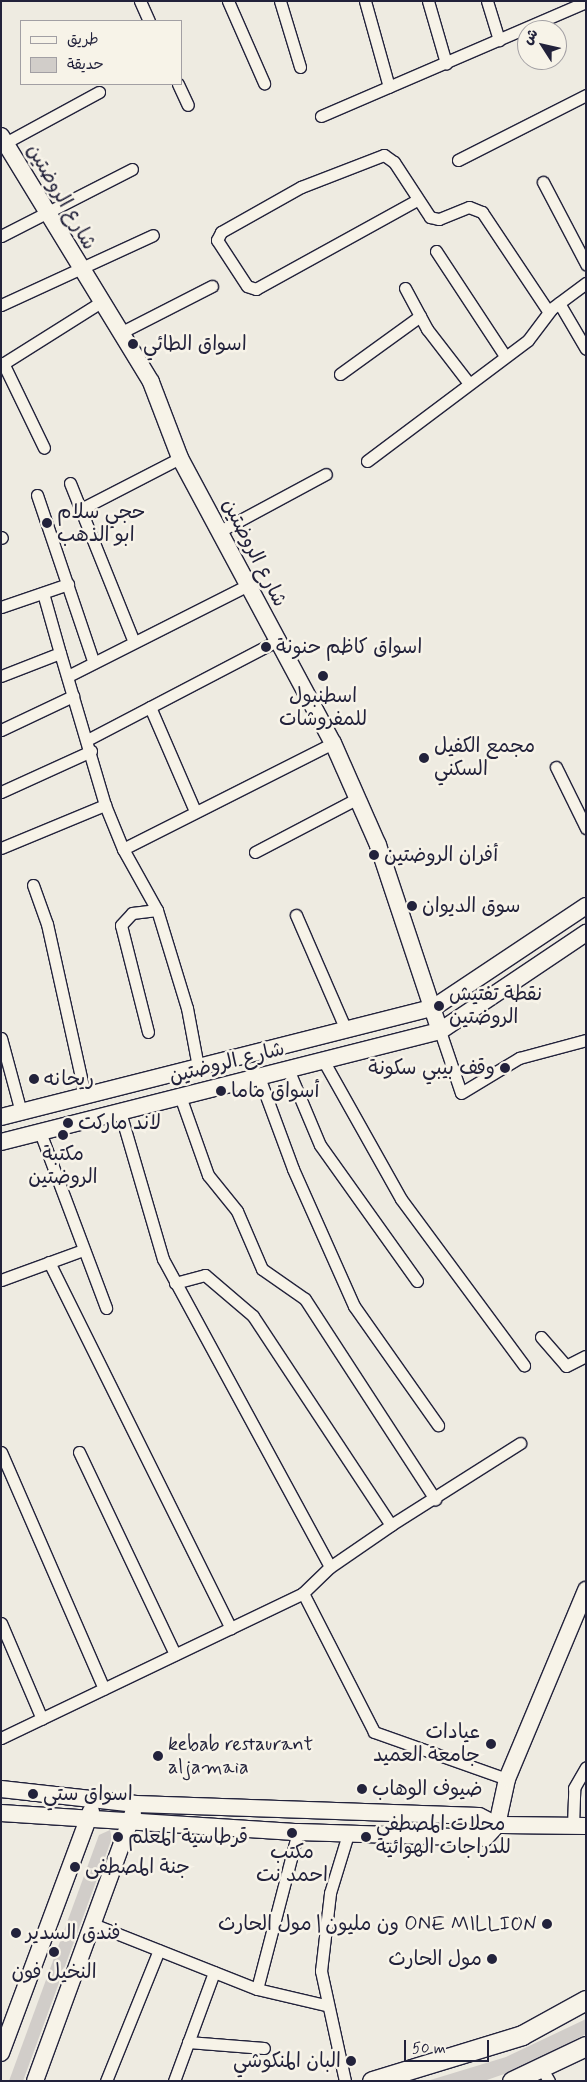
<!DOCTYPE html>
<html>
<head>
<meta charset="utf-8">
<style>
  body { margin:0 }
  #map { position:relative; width:587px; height:2082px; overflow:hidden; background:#eeebe1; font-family:Mynerve,"Playpen Sans Arabic",sans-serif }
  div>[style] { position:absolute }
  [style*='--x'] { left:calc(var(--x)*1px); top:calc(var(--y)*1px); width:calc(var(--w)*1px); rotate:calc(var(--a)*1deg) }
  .green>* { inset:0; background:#d1cdc9 }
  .roads { filter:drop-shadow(1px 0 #22223b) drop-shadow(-1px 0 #22223b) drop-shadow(0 1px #22223b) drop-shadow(0 -1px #22223b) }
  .street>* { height:11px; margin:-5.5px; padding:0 5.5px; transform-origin:5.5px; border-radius:5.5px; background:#f7f3e8 }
  .secondary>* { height:16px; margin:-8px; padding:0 8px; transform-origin:8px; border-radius:8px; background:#f7f3e8 }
  .primary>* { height:19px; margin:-9.5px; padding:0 9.5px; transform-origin:9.5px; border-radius:9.5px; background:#f7f3e8 }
  .dots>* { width:14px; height:14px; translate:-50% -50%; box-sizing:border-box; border:2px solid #f7f3e8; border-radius:50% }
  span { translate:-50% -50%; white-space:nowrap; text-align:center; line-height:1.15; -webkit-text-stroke:5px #f7f3e8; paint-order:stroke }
  .street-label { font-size:20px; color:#22223b }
  .poi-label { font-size:20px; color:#22223b }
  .left { translate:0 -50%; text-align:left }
  .right { translate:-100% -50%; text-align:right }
  .frame { position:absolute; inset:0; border:2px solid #22223b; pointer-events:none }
  .legend { position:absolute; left:20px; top:20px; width:162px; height:65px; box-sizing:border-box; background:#f7f3e8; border:1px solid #a29fa3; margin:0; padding:6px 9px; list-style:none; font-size:15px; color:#22223b }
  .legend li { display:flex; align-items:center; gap:10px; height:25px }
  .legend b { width:25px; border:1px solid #a29fa3 }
  .north { position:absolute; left:517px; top:20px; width:50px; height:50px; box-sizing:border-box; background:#f7f3e8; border:1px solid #a29fa3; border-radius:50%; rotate:305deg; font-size:14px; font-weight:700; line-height:20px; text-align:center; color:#22223b }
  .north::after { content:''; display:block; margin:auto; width:18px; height:22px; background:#22223b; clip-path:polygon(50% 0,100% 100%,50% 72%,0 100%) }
  .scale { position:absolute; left:404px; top:2040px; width:85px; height:22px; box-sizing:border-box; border:2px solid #22223b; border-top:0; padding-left:6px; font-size:15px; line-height:18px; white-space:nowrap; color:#22223b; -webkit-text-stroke:4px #f7f3e8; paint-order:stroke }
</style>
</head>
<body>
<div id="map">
  <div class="green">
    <div style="clip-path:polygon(110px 1830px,112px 1838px,23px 2081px,9px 2081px,99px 1835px)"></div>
    <div style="clip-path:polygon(586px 2019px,586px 2034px,519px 2069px,484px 2081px,427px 2081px,506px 2057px)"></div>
  </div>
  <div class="roads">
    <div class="street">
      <div style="--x:140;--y:1;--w:22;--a:66"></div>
      <div style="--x:228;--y:1;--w:90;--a:66.3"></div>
      <div style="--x:280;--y:1;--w:69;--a:73.1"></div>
      <div style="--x:365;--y:1;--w:89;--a:74.4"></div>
      <div style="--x:428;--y:1;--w:65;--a:73.8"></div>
      <div style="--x:487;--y:1;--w:41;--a:72.9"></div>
      <div style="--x:178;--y:84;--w:23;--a:65"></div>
      <div style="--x:321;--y:116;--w:288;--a:-23.3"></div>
      <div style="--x:5;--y:143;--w:107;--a:-28.5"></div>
      <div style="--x:458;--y:160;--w:144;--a:-26.9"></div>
      <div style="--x:543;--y:182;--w:93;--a:62.3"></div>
      <div style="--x:417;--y:200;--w:184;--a:151.1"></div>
      <div style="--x:256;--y:289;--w:9;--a:-162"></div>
      <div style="--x:247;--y:286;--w:55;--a:-123.1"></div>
      <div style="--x:217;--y:240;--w:9;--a:-63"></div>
      <div style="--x:221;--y:232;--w:92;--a:-29.4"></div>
      <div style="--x:301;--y:187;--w:89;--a:-21.1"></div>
      <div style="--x:384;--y:155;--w:12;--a:35"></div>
      <div style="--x:394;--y:162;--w:66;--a:56.8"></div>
      <div style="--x:430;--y:217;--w:9;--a:13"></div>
      <div style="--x:439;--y:219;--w:32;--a:-22"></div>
      <div style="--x:469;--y:207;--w:14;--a:21"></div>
      <div style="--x:482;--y:212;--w:119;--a:56.3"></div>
      <div style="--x:1;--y:236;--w:147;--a:-27.1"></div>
      <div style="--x:436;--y:251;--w:126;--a:56.7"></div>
      <div style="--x:405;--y:288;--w:47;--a:61.8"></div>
      <div style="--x:427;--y:329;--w:67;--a:52.3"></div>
      <div style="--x:559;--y:303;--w:53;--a:59.6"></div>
      <div style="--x:1;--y:305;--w:167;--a:-24.7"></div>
      <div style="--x:122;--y:332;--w:101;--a:-27.1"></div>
      <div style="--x:3;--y:363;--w:94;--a:64.2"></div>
      <div style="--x:1;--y:365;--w:118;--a:-32.2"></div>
      <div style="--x:340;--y:374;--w:99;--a:-35.9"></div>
      <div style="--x:367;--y:461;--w:201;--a:-36.9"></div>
      <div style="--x:528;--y:340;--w:39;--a:-53"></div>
      <div style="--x:551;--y:309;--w:44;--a:-36.6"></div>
      <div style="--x:70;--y:483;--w:171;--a:68.1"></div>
      <div style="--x:37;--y:495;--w:177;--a:71.3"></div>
      <div style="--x:81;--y:509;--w:111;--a:-27.3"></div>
      <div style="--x:220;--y:531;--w:120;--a:-28.3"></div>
      <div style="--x:1;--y:537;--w:1;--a:45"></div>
      <div style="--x:43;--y:593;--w:62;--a:74.2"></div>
      <div style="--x:1;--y:607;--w:71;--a:-18.9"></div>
      <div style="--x:1;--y:676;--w:63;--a:-21.3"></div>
      <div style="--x:60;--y:653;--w:159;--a:73.5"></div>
      <div style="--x:105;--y:805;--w:48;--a:67.8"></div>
      <div style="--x:123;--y:849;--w:70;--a:60.9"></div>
      <div style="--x:157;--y:910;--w:102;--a:73"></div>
      <div style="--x:187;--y:1008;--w:60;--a:79.4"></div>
      <div style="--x:68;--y:676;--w:199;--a:-26.8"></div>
      <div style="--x:150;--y:707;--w:113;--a:66.6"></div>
      <div style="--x:1;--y:730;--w:80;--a:-25.3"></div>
      <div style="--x:87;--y:740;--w:213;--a:-27.6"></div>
      <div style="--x:556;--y:767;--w:68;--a:63.8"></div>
      <div style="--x:1;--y:792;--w:99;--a:-24.5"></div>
      <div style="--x:1;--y:848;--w:113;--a:-22.5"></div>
      <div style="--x:123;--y:849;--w:235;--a:-26.8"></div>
      <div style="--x:255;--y:852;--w:114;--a:-27.7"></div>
      <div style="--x:33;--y:885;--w:41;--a:70.3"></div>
      <div style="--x:47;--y:924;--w:175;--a:77.5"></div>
      <div style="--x:296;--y:915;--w:125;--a:66.5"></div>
      <div style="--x:440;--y:1031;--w:65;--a:71.3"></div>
      <div style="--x:461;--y:1093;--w:68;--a:-31.1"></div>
      <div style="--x:519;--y:1058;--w:69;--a:-15"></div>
      <div style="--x:148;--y:1032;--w:110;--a:-104.2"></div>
      <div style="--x:121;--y:925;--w:16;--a:-47"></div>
      <div style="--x:132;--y:913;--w:25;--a:-7"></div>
      <div style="--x:1;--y:1038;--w:77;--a:74.9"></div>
      <div style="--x:323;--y:1060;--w:159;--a:60.7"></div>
      <div style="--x:401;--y:1199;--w:207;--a:53.5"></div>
      <div style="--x:288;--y:1069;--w:82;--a:67.2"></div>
      <div style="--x:320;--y:1145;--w:167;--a:54.5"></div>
      <div style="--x:259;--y:1077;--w:98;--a:69.7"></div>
      <div style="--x:293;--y:1169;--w:150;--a:66"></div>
      <div style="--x:354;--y:1306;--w:146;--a:54.8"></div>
      <div style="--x:180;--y:1096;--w:84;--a:70.5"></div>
      <div style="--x:208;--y:1175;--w:46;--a:51.1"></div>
      <div style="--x:237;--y:1211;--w:63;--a:66.7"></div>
      <div style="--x:262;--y:1269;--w:52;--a:34.9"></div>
      <div style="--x:305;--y:1299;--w:239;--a:57"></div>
      <div style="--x:120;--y:1112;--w:153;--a:73.7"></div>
      <div style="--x:163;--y:1259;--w:350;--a:61.5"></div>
      <div style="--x:40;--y:1132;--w:188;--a:69.4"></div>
      <div style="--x:49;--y:1262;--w:409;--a:63.6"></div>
      <div style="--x:1;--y:1280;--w:87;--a:-20.1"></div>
      <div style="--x:175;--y:1283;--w:31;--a:-15"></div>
      <div style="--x:205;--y:1275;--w:63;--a:40.5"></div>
      <div style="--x:253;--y:1316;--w:250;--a:56.6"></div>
      <div style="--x:541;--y:1337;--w:38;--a:49"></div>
      <div style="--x:566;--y:1366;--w:22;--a:-27"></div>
      <div style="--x:1;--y:1452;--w:258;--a:66.5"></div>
      <div style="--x:79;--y:1452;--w:224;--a:64.6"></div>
      <div style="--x:303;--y:1593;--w:156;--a:62.9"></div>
      <div style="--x:374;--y:1732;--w:141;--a:19.5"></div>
      <div style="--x:1;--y:1623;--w:104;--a:66.9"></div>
      <div style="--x:1;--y:1738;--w:335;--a:-25.6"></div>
      <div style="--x:303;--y:1593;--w:37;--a:-44"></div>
      <div style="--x:330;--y:1567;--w:74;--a:-34.5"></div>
      <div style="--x:391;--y:1525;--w:153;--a:-32.4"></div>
      <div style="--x:573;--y:1826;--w:38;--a:-88"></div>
      <div style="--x:574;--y:1788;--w:24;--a:-60"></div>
      <div style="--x:93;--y:1924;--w:176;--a:21.6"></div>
      <div style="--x:257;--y:1989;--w:70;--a:13.2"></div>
      <div style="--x:257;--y:1989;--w:162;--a:-75.4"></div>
      <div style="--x:188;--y:2042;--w:76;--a:4.5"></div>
      <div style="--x:542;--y:2069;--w:14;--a:60"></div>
      <div style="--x:106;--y:2081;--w:141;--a:-68"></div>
      <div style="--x:174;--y:2081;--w:116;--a:-69.8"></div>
      <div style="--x:345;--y:2081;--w:113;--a:-102.3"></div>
      <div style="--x:321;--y:1971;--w:79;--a:-83.4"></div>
      <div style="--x:330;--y:1893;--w:62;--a:-73"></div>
    </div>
    <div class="secondary">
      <div style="--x:1;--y:136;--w:288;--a:58.6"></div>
      <div style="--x:151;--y:382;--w:81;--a:69.1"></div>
      <div style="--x:180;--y:458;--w:323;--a:61.8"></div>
      <div style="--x:333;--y:743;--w:111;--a:66.2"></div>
      <div style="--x:378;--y:845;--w:196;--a:71.6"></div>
      <div style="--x:1;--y:1117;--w:446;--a:-14.2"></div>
      <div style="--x:433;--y:1008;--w:184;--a:-33.7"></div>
      <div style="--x:1;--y:1142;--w:453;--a:-14.2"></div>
      <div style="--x:440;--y:1031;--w:176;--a:-33.9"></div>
      <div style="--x:1;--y:1789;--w:136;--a:6.3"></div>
      <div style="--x:136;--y:1804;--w:343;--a:2"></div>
      <div style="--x:479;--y:1816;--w:20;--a:27"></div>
      <div style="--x:497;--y:1825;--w:89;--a:0.6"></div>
      <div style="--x:1;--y:1813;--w:298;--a:3.7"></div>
      <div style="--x:298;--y:1832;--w:187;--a:1.8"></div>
      <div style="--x:485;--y:1838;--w:18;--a:-47"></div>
      <div style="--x:497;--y:1825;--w:47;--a:-77.7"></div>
      <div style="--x:507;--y:1779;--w:205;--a:-67.3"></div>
      <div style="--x:1;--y:2053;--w:258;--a:-69.6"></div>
      <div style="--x:35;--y:2081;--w:285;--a:-69.9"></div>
    </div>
    <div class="primary">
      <div style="--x:372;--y:2081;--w:157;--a:-17"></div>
      <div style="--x:522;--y:2035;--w:73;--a:-28.7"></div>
      <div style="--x:512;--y:2081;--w:82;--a:-25.3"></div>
    </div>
  </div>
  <div class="dots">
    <div style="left:133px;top:344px;background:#22223b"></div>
    <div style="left:47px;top:523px;background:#22223b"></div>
    <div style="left:266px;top:647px;background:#22223b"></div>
    <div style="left:323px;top:676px;background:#22223b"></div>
    <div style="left:424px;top:758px;background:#22223b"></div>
    <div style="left:374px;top:855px;background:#22223b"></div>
    <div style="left:412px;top:906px;background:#22223b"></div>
    <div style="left:439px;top:1006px;background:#22223b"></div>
    <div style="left:505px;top:1068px;background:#22223b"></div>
    <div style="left:34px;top:1079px;background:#22223b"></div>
    <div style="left:221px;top:1091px;background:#22223b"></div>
    <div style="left:68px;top:1123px;background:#22223b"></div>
    <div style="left:63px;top:1135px;background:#22223b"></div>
    <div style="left:491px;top:1744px;background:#22223b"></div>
    <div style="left:158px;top:1756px;background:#22223b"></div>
    <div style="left:362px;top:1789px;background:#22223b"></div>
    <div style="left:33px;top:1794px;background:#22223b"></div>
    <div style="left:292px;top:1833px;background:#22223b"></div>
    <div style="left:118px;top:1837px;background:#22223b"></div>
    <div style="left:366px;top:1837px;background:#22223b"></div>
    <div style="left:75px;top:1867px;background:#22223b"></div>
    <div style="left:547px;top:1924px;background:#22223b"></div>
    <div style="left:16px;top:1933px;background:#22223b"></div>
    <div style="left:54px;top:1952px;background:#22223b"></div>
    <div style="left:492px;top:1959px;background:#22223b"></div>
    <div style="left:351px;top:2061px;background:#22223b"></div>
  </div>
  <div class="street-label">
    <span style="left:61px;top:197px;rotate:60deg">شارع الروضتين</span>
    <span style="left:254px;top:553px;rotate:63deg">شارع الروضتين</span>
    <span style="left:227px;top:1063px;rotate:-14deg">شارع الروضتين</span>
  </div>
  <div class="poi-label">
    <span class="left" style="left:143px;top:344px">اسواق الطائي</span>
    <span class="left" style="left:57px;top:524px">حجي سلام<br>ابو الذهب</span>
    <span class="left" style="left:276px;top:647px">اسواق كاظم حنونة</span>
    <span style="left:323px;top:708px">اسطنبول<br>للمفروشات</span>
    <span class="left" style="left:434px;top:758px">مجمع الكفيل<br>السكني</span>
    <span class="left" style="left:384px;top:855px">أفران الروضتين</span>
    <span class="left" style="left:422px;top:906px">سوق الديوان</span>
    <span class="left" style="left:449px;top:1006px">نقطة تفتيش<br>الروضتين</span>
    <span class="right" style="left:495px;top:1068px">وقف بيبي سكونة</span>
    <span class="left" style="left:44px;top:1079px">ريحانه</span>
    <span class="left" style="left:231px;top:1091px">أسواق ماما</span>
    <span class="left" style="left:78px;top:1123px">لاند ماركت</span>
    <span style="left:63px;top:1166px">مكتبة<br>الروضتين</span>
    <span class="right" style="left:480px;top:1744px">عيادات<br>جامعة العميد</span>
    <span class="left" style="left:168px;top:1756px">kebab restaurant<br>aljamaia</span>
    <span class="left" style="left:372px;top:1789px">ضيوف الوهاب</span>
    <span class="left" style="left:43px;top:1794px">اسواق ستي</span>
    <span class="left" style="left:376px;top:1836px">محلات المصطفى<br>للدراجات الهوائية</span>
    <span class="left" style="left:128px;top:1837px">قرطاسية المعلم</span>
    <span style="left:292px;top:1864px">مكتب<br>احمد نت</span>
    <span class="left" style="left:85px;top:1867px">جنة المصطفى</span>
    <span class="right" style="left:537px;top:1924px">ون مليون | مول الحارث ONE MILLION</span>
    <span class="left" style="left:26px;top:1933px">فندق السدير</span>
    <span class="right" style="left:482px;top:1959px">مول الحارث</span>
    <span style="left:54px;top:1972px">النخيل فون</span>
    <span class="right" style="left:341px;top:2061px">البان المنكوشي</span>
  </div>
  <div class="frame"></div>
  <ul class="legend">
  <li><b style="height:6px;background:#f7f3e8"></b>طريق</li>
  <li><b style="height:14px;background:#d1cdc9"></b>حديقة</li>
  </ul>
  <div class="north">ش</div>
  <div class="scale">50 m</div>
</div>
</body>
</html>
